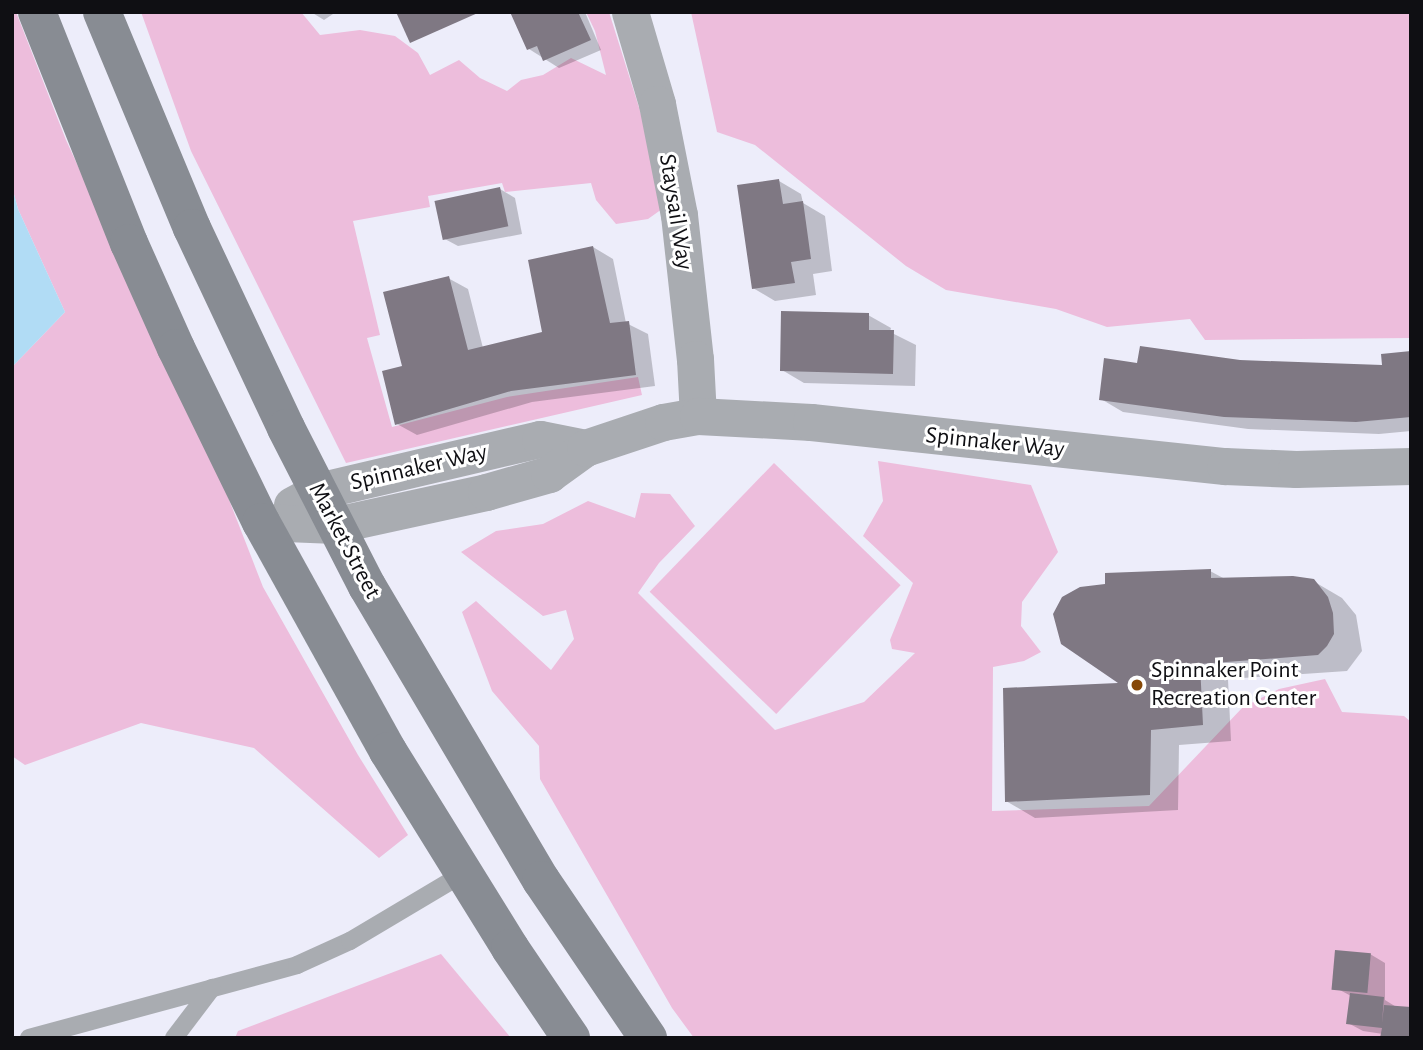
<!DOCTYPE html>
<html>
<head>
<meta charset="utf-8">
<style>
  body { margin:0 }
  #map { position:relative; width:1423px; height:1050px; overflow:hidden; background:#ededfa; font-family:"Alegreya Sans",sans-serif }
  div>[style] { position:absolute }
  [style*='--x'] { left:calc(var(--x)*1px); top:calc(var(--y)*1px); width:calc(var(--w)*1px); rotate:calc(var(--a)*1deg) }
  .green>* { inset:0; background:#edbddc; transform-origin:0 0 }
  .water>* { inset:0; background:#b1dcf5 }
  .shadow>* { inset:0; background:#0003 }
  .building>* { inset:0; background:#7f7883; transform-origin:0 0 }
  .service>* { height:18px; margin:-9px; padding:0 9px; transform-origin:9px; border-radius:9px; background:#a9acb1 }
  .minor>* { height:37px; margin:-18.5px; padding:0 18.5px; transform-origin:18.5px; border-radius:18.5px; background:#a9acb1 }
  .secondary>* { height:38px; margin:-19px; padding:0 19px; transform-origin:19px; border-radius:19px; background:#888c93 }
  .dots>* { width:19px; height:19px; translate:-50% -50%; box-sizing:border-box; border:4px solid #fff; border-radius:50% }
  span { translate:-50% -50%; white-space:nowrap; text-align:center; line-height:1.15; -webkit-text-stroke:6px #fff; paint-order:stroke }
  .street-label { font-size:24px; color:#0f0f13 }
  .poi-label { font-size:24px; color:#0f0f13 }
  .left { translate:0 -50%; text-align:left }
  .frame { position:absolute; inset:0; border:14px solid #0f0f13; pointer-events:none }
</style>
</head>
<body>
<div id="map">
  <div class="green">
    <div style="clip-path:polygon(12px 12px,16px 12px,66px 140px,219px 474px,263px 587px,358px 755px,408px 835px,379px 858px,254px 748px,141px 723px,25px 765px,12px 756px,12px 367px,65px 312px,18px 209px,12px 187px)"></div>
    <div style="clip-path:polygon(141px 12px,301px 12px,320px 35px,360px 30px,395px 36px,418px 53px,430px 75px,459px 60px,480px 78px,507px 91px,521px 80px,543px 75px,571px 58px,606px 75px,595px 31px,586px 12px,609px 12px,642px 117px,662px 209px,648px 219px,616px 224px,596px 200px,591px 183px,505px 192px,502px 183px,428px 196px,430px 207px,353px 221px,380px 335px,367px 338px,392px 427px,507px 397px,638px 377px,642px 395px,346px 463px,191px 151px)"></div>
    <div style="clip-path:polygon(691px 12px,1411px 12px,1411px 338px,1205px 340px,1190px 319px,1107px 327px,1056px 309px,946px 290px,906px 266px,755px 145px,717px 132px)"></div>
    <div style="clip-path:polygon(878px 461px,1031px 485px,1058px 552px,1022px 602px,1021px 626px,1041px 652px,1024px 661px,993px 667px,992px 811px,1149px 806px,1243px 707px,1279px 689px,1325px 679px,1342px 712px,1404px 716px,1411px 722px,1411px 1038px,694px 1038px,672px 1008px,540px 779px,539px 746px,492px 691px,462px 612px,476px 601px,551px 670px,574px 639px,566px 610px,543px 616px,461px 552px,496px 531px,543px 524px,588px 501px,635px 518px,641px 493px,670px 494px,695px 526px,659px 563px,638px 593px,775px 730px,864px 702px,915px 653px,892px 649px,890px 640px,913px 583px,863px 536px,883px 501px)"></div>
    <div style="left:774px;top:463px;width:176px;height:179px;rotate:44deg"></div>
    <div style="clip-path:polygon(441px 954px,511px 1038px,235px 1038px,238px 1031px)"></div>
  </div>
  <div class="water">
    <div style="clip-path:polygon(12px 187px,18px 209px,65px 312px,12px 367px)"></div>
  </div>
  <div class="shadow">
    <div style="clip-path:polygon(311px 12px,336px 12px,324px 20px)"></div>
    <div style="clip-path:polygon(513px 12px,585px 12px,601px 50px,559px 68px,529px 49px)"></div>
    <div style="clip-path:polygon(779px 181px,801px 194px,803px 203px,825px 216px,832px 271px,813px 274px,816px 295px,775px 301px,753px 288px)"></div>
    <div style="clip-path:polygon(500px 189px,515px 198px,522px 234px,458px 246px,443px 238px)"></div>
    <div style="clip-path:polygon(593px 247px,613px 259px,626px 323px,648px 334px,655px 386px,532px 402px,417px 435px,397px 424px,404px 368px,448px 278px,468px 289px,483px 348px,544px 333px)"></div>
    <div style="clip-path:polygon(868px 315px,891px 328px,890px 332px,916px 345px,915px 386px,804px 383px,782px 370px)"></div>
    <div style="clip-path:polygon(1411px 353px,1411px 431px,1379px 434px,1248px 429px,1123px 412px,1101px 399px,1139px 365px,1240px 362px,1384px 367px)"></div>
    <div style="clip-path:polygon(1210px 571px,1225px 579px,1313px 581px,1342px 598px,1356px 615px,1362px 651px,1347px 671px,1228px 679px,1231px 741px,1179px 745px,1178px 810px,1035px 818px,1006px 801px,1124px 685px)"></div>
    <div style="clip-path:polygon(1370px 954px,1385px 963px,1385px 1000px,1398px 1008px,1383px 1034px,1363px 1031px,1348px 1023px,1351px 996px,1338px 989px)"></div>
  </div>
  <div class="building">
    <div style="clip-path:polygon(396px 12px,480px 12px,410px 43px)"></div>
    <div style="clip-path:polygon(510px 12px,578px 12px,591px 40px,543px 61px,537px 46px,527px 50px)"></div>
    <div style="clip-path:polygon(779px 179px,783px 204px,803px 201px,811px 259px,791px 262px,795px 283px,752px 289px,737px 185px)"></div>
    <div style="left:500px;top:187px;width:40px;height:67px;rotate:78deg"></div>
    <div style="clip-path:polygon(593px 246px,610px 323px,629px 321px,636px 375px,511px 391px,395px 425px,382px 371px,402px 366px,383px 292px,449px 276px,468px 350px,542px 332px,528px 260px)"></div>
    <div style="clip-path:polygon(781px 311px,869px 313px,869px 330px,894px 330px,893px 374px,780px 371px)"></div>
    <div style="clip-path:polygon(1140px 346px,1240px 360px,1382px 365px,1381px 354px,1411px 351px,1411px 417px,1356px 422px,1224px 417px,1099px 400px,1104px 358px,1137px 363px)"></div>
    <div style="clip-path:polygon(1211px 569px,1211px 578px,1293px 576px,1314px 579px,1328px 597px,1333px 613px,1334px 634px,1327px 646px,1318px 655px,1200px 664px,1203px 725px,1151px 730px,1150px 795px,1005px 802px,1003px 688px,1118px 683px,1061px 644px,1053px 614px,1062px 597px,1080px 587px,1105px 584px,1105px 573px)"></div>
    <div style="left:1335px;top:950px;width:36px;height:40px;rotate:5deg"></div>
    <div style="clip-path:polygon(1350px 993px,1384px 997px,1382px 1023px,1384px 1005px,1411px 1007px,1411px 1038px,1380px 1038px,1382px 1028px,1346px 1024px)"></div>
  </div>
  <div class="service">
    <div style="--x:29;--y:1038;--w:278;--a:-15.2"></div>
    <div style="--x:297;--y:965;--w:58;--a:-24.4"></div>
    <div style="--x:350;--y:941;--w:133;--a:-30.8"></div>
    <div style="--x:174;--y:1038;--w:63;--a:-52.8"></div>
  </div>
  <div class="minor">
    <div style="--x:630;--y:12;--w:96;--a:73.6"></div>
    <div style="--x:657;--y:104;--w:113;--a:78.8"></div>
    <div style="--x:679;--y:215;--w:145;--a:83.7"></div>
    <div style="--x:695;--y:359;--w:57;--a:87"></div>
    <div style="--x:292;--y:505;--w:30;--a:-28"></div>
    <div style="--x:318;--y:491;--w:228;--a:-13.2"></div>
    <div style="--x:540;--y:439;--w:46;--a:11.3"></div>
    <div style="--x:261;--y:522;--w:74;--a:2.3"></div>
    <div style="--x:335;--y:525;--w:155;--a:-12.3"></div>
    <div style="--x:486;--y:492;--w:66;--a:-15.9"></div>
    <div style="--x:549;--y:474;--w:44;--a:-35.8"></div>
    <div style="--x:585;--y:448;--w:82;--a:-18.4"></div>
    <div style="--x:663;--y:422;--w:36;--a:-10"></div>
    <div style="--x:698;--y:416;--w:113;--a:3"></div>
    <div style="--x:811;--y:422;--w:416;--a:6.1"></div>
    <div style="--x:1225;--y:466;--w:71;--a:2.4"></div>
    <div style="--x:1296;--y:469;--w:115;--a:-1.5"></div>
  </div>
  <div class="secondary">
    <div style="--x:37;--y:12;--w:249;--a:68.3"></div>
    <div style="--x:129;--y:243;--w:115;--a:65.9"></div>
    <div style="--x:176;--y:348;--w:194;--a:64"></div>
    <div style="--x:261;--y:522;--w:262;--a:61"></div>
    <div style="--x:388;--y:751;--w:232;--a:58.2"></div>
    <div style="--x:510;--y:948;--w:109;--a:55.9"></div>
    <div style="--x:102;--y:12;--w:234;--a:67.4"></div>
    <div style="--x:192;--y:228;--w:221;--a:64.8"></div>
    <div style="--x:286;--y:428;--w:178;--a:62.9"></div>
    <div style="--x:367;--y:586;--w:342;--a:59.4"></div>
    <div style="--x:541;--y:880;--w:191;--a:55.9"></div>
  </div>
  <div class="dots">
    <div style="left:1137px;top:685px;background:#864807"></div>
  </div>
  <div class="street-label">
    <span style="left:675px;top:212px;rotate:81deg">Staysail Way</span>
    <span style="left:995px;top:443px;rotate:6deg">Spinnaker Way</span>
    <span style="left:419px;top:468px;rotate:-13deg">Spinnaker Way</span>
    <span style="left:344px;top:541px;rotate:62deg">Market Street</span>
  </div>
  <div class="poi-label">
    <span class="left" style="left:1151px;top:685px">Spinnaker Point<br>Recreation Center</span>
  </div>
  <div class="frame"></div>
</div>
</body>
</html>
